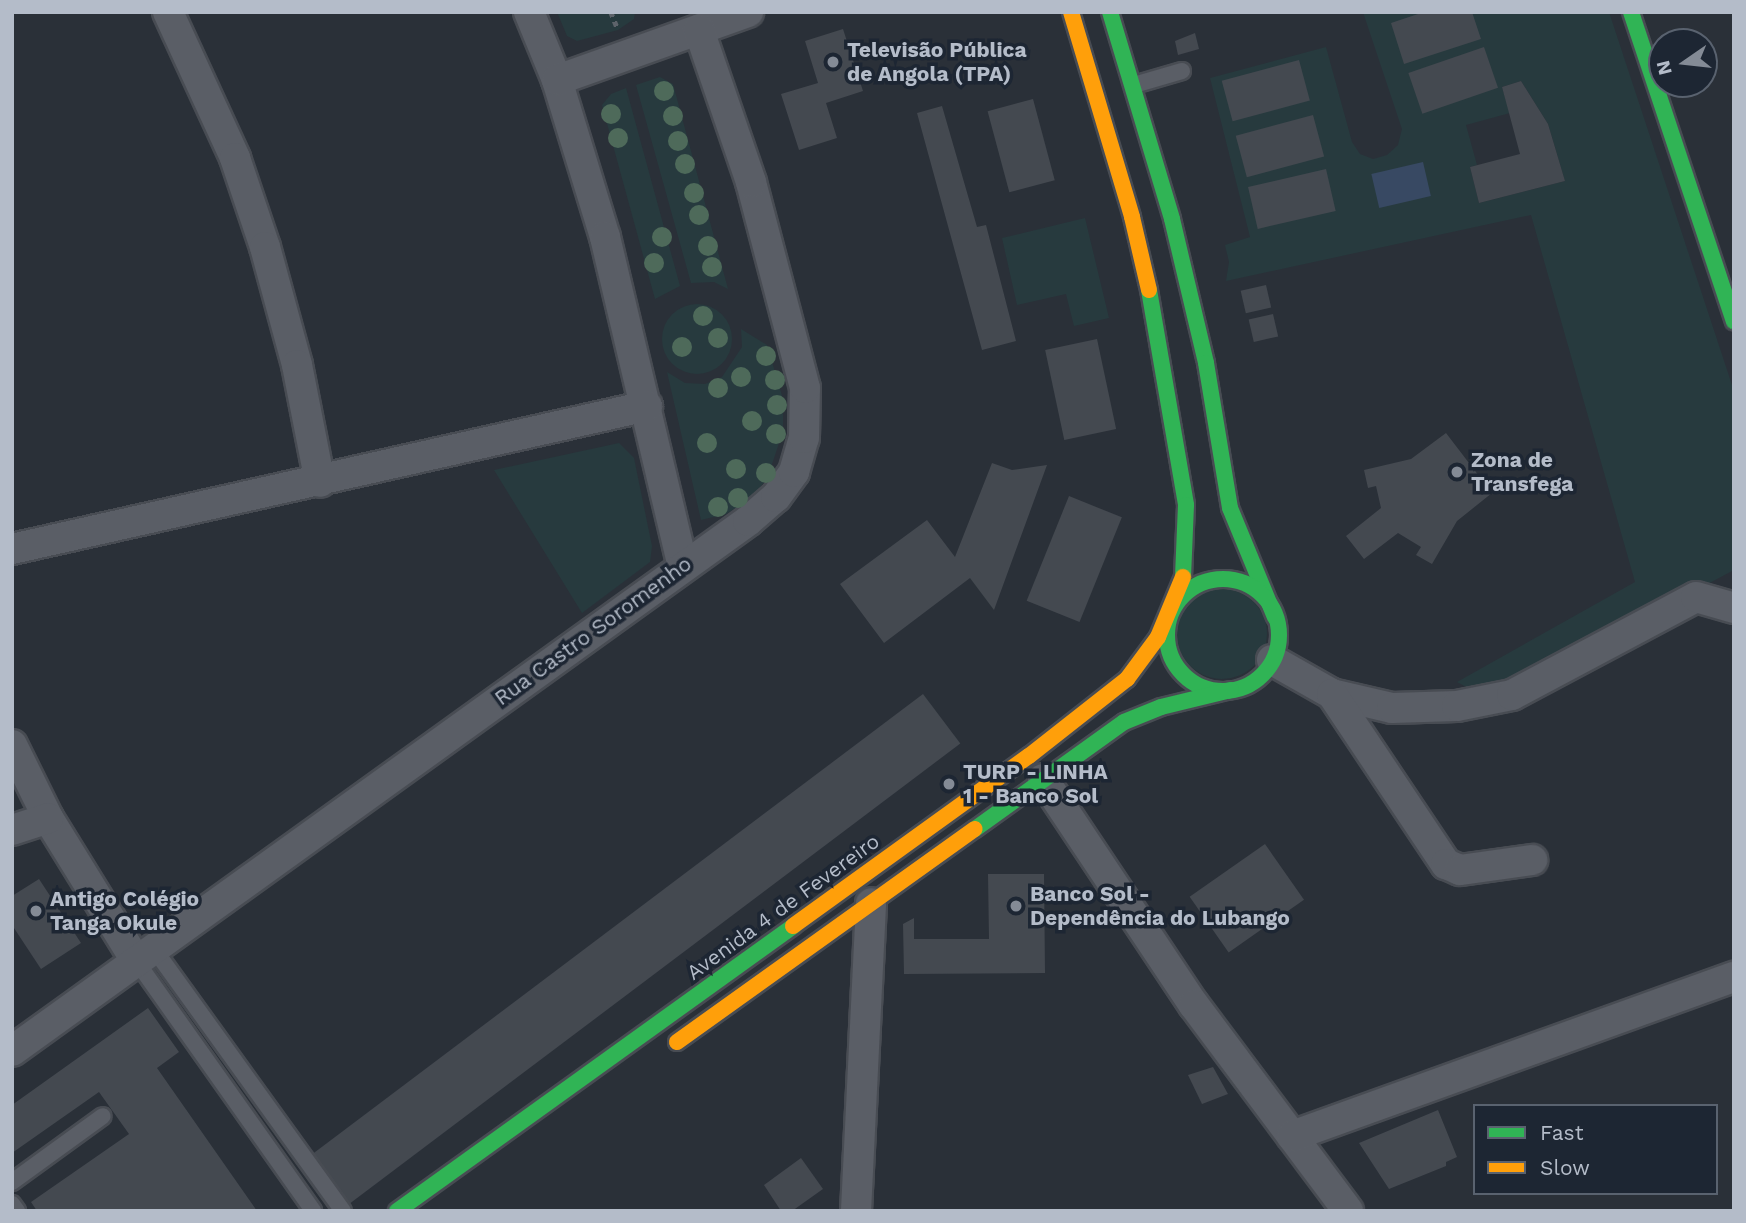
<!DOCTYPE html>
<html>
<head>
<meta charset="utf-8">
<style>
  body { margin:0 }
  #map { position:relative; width:1746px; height:1223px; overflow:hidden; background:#2a3038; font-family:"Work Sans",sans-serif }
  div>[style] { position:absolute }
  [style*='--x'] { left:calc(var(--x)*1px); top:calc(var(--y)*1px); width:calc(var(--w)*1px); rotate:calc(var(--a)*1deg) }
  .green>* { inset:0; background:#273a3e }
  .round { border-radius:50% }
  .water>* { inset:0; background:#384963; transform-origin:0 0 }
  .building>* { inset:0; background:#444950; transform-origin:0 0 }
  .path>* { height:4.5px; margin-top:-2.25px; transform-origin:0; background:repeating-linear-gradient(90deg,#5d636a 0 5px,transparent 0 10px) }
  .roads { filter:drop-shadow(2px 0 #484c53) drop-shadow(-2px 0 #484c53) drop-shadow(0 2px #484c53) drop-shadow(0 -2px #484c53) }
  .lane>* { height:16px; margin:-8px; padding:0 8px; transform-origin:8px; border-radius:8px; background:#5a5e66 }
  .street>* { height:30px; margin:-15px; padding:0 15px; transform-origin:15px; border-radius:15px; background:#5a5e66 }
  .fast>* { height:16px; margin:-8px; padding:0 8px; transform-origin:8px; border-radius:8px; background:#30b455 }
  .fast>.ring { margin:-8px; padding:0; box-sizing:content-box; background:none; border:16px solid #30b455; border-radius:50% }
  .slow>* { height:16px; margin:-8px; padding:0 8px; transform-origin:8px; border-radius:8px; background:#ff9f0a }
  .trees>* { width:20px; height:20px; margin:-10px; border-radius:50%; background:#4e6a5a }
  .dots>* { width:19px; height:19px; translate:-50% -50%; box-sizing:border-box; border:4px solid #1d2633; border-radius:50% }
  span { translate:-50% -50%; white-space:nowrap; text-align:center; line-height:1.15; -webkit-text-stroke:7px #1d2633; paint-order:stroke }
  .poi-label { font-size:21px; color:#b4bcc9; font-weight:700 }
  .left { translate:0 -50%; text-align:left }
  .street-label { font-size:21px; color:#b4bcc9 }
  .frame { position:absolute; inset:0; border:14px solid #b4bcc9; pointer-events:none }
  .legend { position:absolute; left:1473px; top:1104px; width:245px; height:91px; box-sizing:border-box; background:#1d2633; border:2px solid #59626f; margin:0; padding:9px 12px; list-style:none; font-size:21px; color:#b4bcc9 }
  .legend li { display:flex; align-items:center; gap:14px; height:35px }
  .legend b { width:35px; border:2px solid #59626f }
  .north { position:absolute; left:1648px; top:28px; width:70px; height:70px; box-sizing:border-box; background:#1d2633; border:2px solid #59626f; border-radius:50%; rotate:256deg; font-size:19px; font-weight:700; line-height:28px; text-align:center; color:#b4bcc9 }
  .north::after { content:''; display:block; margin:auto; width:24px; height:32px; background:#848b96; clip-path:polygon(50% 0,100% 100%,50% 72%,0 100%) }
</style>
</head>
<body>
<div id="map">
  <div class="green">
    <div style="clip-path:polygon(557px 12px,635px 12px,634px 19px,618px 30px,577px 41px,567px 36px)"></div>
    <div style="clip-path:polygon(evenodd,1363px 12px,1609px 12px,1734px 391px,1734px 570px,1512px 688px,1470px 689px,1457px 682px,1635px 582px,1531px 215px,1226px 281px,1229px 262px,1225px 245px,1250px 237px,1210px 78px,1326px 47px,1352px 142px,1360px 154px,1373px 159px,1387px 155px,1398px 145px,1402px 129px,1363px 12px,1521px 81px,1548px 124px,1565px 181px,1479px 203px,1470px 167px,1477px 165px,1466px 125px,1510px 113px,1502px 87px,1521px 81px)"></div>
    <div style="clip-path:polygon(660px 77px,673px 84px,728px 289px,714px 282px,691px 283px,636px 85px)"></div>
    <div style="clip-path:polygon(626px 88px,680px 286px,655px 299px,602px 105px,611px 94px)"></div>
    <div style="clip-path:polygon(1085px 218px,1109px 318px,1074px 326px,1066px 294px,1017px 305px,1002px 238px)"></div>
    <div class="round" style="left:662px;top:304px;width:70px;height:70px"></div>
    <div style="clip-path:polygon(741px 329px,767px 345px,783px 399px,783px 431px,767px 479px,749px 500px,726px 514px,701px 520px,667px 372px,685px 383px,705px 384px,722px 377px,742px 347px)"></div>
    <div style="clip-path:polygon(619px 443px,634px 458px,652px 546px,650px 562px,582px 613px,494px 470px)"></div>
    <div class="round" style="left:1177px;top:589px;width:90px;height:90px"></div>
  </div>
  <div class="water">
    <div style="left:1423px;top:162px;width:35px;height:53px;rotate:77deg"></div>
  </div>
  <div class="building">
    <div style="clip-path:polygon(1424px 12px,1472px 12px,1481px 39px,1404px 64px,1391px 23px)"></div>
    <div style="clip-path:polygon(843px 29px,863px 91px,826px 103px,837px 138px,799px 150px,781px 94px,818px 83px,805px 41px)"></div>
    <div style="clip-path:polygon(1195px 33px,1199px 49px,1178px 55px,1175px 41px)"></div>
    <div style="left:1484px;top:47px;width:43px;height:80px;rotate:71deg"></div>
    <div style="left:1299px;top:60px;width:42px;height:80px;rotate:75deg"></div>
    <div style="clip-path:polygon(1521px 81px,1548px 124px,1565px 181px,1479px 203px,1470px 167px,1520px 154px,1502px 87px)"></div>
    <div style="left:1033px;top:99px;width:84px;height:47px;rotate:75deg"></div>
    <div style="clip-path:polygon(942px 106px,977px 227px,986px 225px,1016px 341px,982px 350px,917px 113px)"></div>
    <div style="left:1313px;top:115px;width:43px;height:80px;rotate:75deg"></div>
    <div style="left:1326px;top:169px;width:43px;height:80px;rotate:77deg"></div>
    <div style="left:1266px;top:285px;width:23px;height:26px;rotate:77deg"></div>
    <div style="left:1273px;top:314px;width:23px;height:25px;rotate:77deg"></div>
    <div style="left:1097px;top:339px;width:92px;height:53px;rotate:78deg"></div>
    <div style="clip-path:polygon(1446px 433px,1492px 493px,1457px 521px,1432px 564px,1416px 555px,1421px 547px,1398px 533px,1364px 559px,1346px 536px,1381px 508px,1376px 486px,1368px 488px,1364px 470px,1411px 459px)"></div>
    <div style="clip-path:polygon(992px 463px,1012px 470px,1047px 465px,994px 610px,970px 578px,884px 643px,840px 584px,927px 520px,955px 557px)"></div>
    <div style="left:1069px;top:496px;width:57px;height:113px;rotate:22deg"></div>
    <div style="left:923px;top:694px;width:62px;height:764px;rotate:53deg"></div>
    <div style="left:1265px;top:844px;width:68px;height:92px;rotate:55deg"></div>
    <div style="clip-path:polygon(988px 874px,1044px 874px,1045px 973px,904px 974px,903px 924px,914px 918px,914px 939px,989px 939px)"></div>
    <div style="clip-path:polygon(39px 879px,81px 943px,41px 969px,12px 925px,12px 896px)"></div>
    <div style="clip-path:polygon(148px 1008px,179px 1052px,157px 1068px,257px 1211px,37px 1211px,31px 1202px,129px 1134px,99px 1092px,12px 1153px,12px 1105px)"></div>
    <div style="clip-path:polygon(1213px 1067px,1228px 1094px,1202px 1104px,1188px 1075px)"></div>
    <div style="clip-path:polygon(1438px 1110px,1457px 1157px,1446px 1162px,1446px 1166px,1389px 1189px,1359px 1143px)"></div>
    <div style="clip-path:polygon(801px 1158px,823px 1189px,792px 1211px,781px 1211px,764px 1185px)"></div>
  </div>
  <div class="path">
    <div style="--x:611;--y:12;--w:18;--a:68"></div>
  </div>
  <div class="roads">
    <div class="lane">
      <div style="--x:1134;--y:85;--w:50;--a:-16.3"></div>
      <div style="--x:154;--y:949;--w:323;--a:54.2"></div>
      <div style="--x:137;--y:962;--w:305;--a:54.7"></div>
      <div style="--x:12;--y:1182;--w:112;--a:-36"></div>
      <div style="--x:12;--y:1204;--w:9;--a:54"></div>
    </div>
    <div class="street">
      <div style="--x:168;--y:12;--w:161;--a:65.3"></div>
      <div style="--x:235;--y:158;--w:94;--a:71.4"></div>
      <div style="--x:265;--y:247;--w:122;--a:74.8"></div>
      <div style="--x:297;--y:365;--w:119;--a:78.9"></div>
      <div style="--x:529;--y:12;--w:74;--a:67.6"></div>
      <div style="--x:557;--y:80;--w:164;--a:73"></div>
      <div style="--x:605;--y:237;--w:338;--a:76.7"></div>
      <div style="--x:557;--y:80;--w:203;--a:-19.6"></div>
      <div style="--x:12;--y:549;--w:651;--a:-12.69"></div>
      <div style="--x:1272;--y:660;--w:69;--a:29.5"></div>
      <div style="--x:1332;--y:694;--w:62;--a:13.1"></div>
      <div style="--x:1392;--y:708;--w:65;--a:-1.8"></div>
      <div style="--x:1457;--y:706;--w:56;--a:-11.3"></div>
      <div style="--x:1512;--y:695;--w:208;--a:-28"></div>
      <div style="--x:1696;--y:597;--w:40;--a:16"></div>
      <div style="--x:1332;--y:694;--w:205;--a:56.2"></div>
      <div style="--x:1446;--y:864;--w:15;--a:23"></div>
      <div style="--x:1460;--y:870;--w:73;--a:-7.9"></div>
      <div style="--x:12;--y:745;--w:81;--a:63.7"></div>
      <div style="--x:48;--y:818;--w:169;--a:58.3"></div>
      <div style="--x:1043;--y:779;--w:272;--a:56.3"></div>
      <div style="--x:1194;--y:1005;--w:257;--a:53.2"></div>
      <div style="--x:12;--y:830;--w:38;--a:-18"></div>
      <div style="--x:12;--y:1051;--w:907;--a:-35.76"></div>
      <div style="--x:748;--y:521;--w:37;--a:-41"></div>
      <div style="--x:776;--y:497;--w:31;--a:-54"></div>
      <div style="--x:794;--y:472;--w:35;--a:-74"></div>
      <div style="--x:804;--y:438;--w:50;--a:-88.9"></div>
      <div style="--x:805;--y:388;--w:213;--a:-104.7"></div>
      <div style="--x:751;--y:182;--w:161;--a:-108.9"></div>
      <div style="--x:1292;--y:1136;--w:470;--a:-19.8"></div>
      <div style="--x:856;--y:1211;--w:308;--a:-87.2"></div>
    </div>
    <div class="fast">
      <div style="--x:1110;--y:12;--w:216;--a:73.3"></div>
      <div style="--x:1172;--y:219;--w:148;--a:76.7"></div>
      <div style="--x:1206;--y:363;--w:147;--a:80.6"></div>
      <div style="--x:1230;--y:508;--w:118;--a:67.6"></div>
      <div style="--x:1631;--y:12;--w:326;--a:71.6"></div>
      <div style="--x:1149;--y:290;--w:218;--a:80.2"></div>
      <div style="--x:1186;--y:505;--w:72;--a:92.4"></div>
      <div class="ring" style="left:1167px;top:579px;width:96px;height:96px"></div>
      <div style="--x:975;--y:829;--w:183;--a:-35.7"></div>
      <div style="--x:1124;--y:722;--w:40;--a:-22"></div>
      <div style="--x:1161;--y:707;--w:72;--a:-13.7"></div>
      <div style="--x:397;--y:1211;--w:488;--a:-35.7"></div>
    </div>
    <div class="slow">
      <div style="--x:1071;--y:12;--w:214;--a:73.4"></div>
      <div style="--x:1132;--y:217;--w:75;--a:76.9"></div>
      <div style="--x:793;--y:926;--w:291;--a:-35.8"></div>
      <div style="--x:1029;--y:756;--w:125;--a:-38.2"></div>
      <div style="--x:1127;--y:679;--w:52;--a:-53.6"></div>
      <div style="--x:1158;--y:637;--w:65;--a:-67.4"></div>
      <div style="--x:677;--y:1042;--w:366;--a:-35.6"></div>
    </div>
  </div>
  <div class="trees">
    <div style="left:664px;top:91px"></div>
    <div style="left:611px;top:114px"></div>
    <div style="left:673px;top:116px"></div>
    <div style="left:618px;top:138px"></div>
    <div style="left:678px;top:141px"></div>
    <div style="left:685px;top:164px"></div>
    <div style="left:694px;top:193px"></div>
    <div style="left:699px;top:215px"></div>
    <div style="left:662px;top:237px"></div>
    <div style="left:708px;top:246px"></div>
    <div style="left:654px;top:263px"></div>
    <div style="left:712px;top:267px"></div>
    <div style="left:703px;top:316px"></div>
    <div style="left:718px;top:338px"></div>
    <div style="left:682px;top:347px"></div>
    <div style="left:766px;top:356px"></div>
    <div style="left:741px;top:377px"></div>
    <div style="left:775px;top:380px"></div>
    <div style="left:718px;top:388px"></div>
    <div style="left:777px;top:405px"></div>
    <div style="left:752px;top:421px"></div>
    <div style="left:776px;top:434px"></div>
    <div style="left:707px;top:443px"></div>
    <div style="left:736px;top:469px"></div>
    <div style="left:766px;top:473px"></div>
    <div style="left:738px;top:498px"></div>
    <div style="left:718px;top:507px"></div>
  </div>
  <div class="dots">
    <div style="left:833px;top:62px;background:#848b96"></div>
    <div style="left:1457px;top:472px;background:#848b96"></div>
    <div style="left:949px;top:784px;background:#848b96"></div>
    <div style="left:1016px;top:906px;background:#848b96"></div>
    <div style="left:36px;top:911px;background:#848b96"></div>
  </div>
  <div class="poi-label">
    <span class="left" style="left:847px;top:62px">Televisão Pública<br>de Angola (TPA)</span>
    <span class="left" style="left:1471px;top:472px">Zona de<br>Transfega</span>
    <span class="left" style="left:963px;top:784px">TURP - LINHA<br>1 - Banco Sol</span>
    <span class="left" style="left:1030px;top:906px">Banco Sol -<br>Dependência do Lubango</span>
    <span class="left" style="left:50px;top:911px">Antigo Colégio<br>Tanga Okule</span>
  </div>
  <div class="street-label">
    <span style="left:593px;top:631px;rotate:-36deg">Rua Castro Soromenho</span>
    <span style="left:783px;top:907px;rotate:-36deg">Avenida 4 de Fevereiro</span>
  </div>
  <div class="frame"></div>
  <ul class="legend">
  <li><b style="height:9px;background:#30b455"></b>Fast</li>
  <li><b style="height:9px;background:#ff9f0a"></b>Slow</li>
  </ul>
  <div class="north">N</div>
</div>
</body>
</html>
